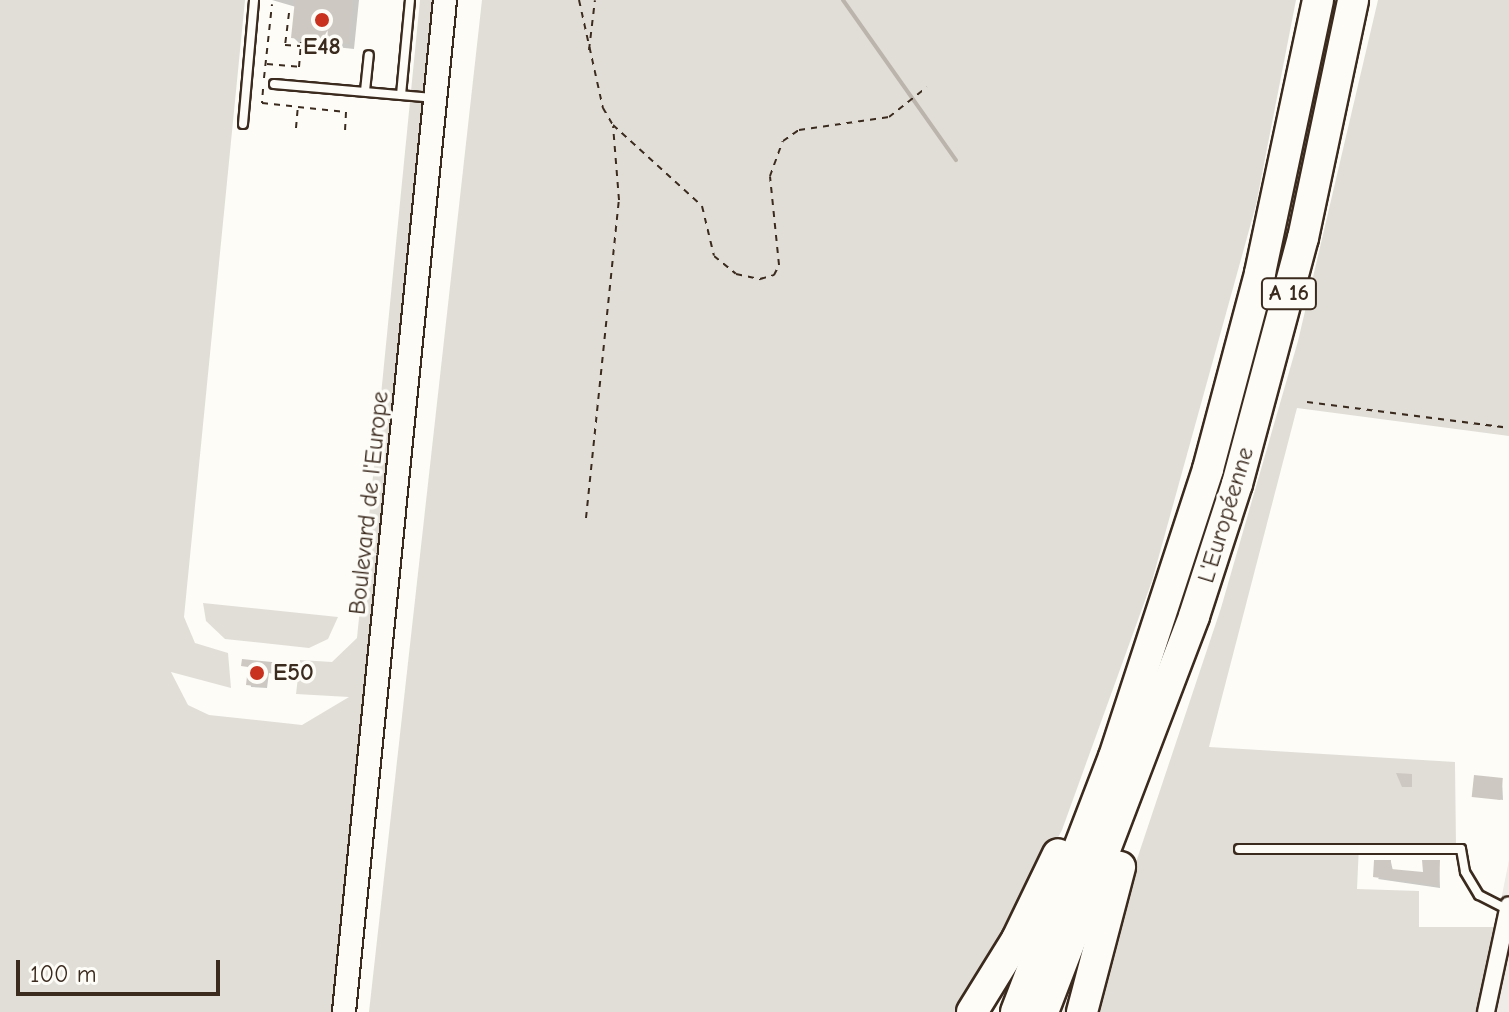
<!DOCTYPE html>
<html>
<head>
<meta charset="utf-8">
<style>
  body { margin:0 }
  #map { position:relative; width:1509px; height:1012px; overflow:hidden; background:#fdfcf7; font-family:"Comic Neue",sans-serif }
  div>[style] { position:absolute }
  [style*='--x'] { left:calc(var(--x)*1px); top:calc(var(--y)*1px); width:calc(var(--w)*1px); rotate:calc(var(--a)*1deg) }
  .built>* { inset:0; background:#efece7 }
  .green>* { inset:0; background:#e1ded7 }
  .shadow>* { inset:0; background:#0003 }
  .stream>* { height:4px; margin:-2px; padding:0 2px; transform-origin:2px; border-radius:2px; background:#bbb4ad }
  .building>* { inset:0; background:#cdc8c2; transform-origin:0 0 }
  .path>* { height:2px; margin-top:-1px; transform-origin:0; background:repeating-linear-gradient(90deg,#3b2a1e 0 6px,transparent 0 12px) }
  .roads { filter:drop-shadow(2px 0 #3b2a1e) drop-shadow(-2px 0 #3b2a1e) drop-shadow(0 2px #3b2a1e) drop-shadow(0 -2px #3b2a1e) }
  .lane>* { height:8px; margin:-4px; padding:0 4px; transform-origin:4px; border-radius:4px; background:#fdfcf7 }
  .street>* { height:16px; margin:-8px; padding:0 8px; transform-origin:8px; border-radius:8px; background:#fdfcf7 }
  .secondary>* { height:22px; margin:-11px; padding:0 11px; transform-origin:11px; border-radius:11px; background:#fdfcf7 }
  .highway>* { height:30px; margin:-15px; padding:0 15px; transform-origin:15px; border-radius:15px; background:#fdfcf7 }
  .dots>* { width:22px; height:22px; translate:-50% -50%; box-sizing:border-box; border:4px solid #fdfcf7; border-radius:50% }
  span { translate:-50% -50%; white-space:nowrap; text-align:center; line-height:1.15; -webkit-text-stroke:7px #fdfcf7; paint-order:stroke }
  .shield-label span { padding:2px 6px; background:#fdfcf7; border:2px solid; border-radius:6px; -webkit-text-stroke-width:0 }
  .shield-label { font-size:22px; color:#3b2a1e; font-weight:700 }
  .poi-label { font-size:24px; color:#3b2a1e; font-weight:700 }
  .left { translate:0 -50%; text-align:left }
  .street-label { font-size:24px; color:#3b2a1e }
  .scale { position:absolute; left:16px; top:960px; width:204px; height:36px; box-sizing:border-box; border:4px solid #3b2a1e; border-top:0; padding-left:10px; font-size:24px; line-height:28px; white-space:nowrap; color:#3b2a1e; -webkit-text-stroke:6px #fdfcf7; paint-order:stroke }
</style>
</head>
<body>
<div id="map">
  <div class="built">
    <div style="clip-path:polygon(1509px 860px,1509px 1012px,1479px 1012px,1484px 985px)"></div>
  </div>
  <div class="green">
    <div style="clip-path:polygon(0 0,245px 0,184px 617px,195px 643px,228px 653px,231px 688px,171px 672px,188px 705px,209px 715px,302px 725px,349px 697px,296px 694px,300px 660px,332px 662px,357px 638px,420px 0,439px 0,335px 1012px,0 1012px)"></div>
    <div style="clip-path:polygon(482px 0,1296px 0,1256px 205px,1152px 581px,1062px 830px,964px 1012px,369px 1012px)"></div>
    <div style="clip-path:polygon(1378px 0,1509px 0,1509px 436px,1297px 408px,1209px 747px,1455px 762px,1456px 846px,1359px 845px,1357px 889px,1419px 891px,1419px 927px,1496px 927px,1479px 1012px,1063px 1012px,1075px 980px,1121px 907px,1221px 608px,1298px 341px)"></div>
    <div style="clip-path:polygon(203px 603px,338px 617px,328px 639px,309px 648px,225px 639px,206px 621px)"></div>
  </div>
  <div class="shadow">
    <div style="clip-path:polygon(272px 0,359px 0,354px 49px,299px 43px,293px 37px,296px 7px)"></div>
    <div style="clip-path:polygon(248px 662px,281px 665px,283px 676px,269px 673px,267px 688px,251px 687px)"></div>
    <div style="clip-path:polygon(1502px 779px,1503px 800px,1476px 796px)"></div>
    <div style="clip-path:polygon(1391px 862px,1393px 871px,1425px 875px,1439px 862px,1440px 888px,1378px 879px)"></div>
  </div>
  <div class="stream">
    <div style="--x:843;--y:0;--w:196;--a:54.8"></div>
  </div>
  <div class="building">
    <div style="clip-path:polygon(295px 0,353px 0,349px 44px,291px 38px)"></div>
    <div style="clip-path:polygon(242px 659px,282px 663px,281px 676px,267px 672px,266px 687px,246px 685px,248px 667px,241px 666px)"></div>
    <div style="clip-path:polygon(1396px 773px,1412px 774px,1412px 787px,1402px 787px)"></div>
    <div style="left:1474px;top:775px;width:29px;height:22px;rotate:6deg"></div>
    <div style="clip-path:polygon(1374px 860px,1391px 860px,1391px 869px,1423px 872px,1422px 860px,1440px 860px,1439px 886px,1373px 877px)"></div>
  </div>
  <div class="path">
    <div style="--x:579;--y:0;--w:111;--a:77.5"></div>
    <div style="--x:603;--y:108;--w:20;--a:60"></div>
    <div style="--x:613;--y:125;--w:120;--a:42.3"></div>
    <div style="--x:702;--y:206;--w:51;--a:76.5"></div>
    <div style="--x:714;--y:256;--w:28;--a:39"></div>
    <div style="--x:736;--y:274;--w:25;--a:12"></div>
    <div style="--x:760;--y:279;--w:15;--a:-16"></div>
    <div style="--x:774;--y:275;--w:11;--a:-63"></div>
    <div style="--x:779;--y:265;--w:89;--a:-95.8"></div>
    <div style="--x:770;--y:176;--w:37;--a:-70"></div>
    <div style="--x:783;--y:141;--w:19;--a:-35"></div>
    <div style="--x:799;--y:130;--w:91;--a:-8.2"></div>
    <div style="--x:889;--y:117;--w:48;--a:-38.3"></div>
    <div style="--x:289;--y:13;--w:32;--a:97"></div>
    <div style="--x:285;--y:45;--w:15;--a:4"></div>
    <div style="--x:589;--y:50;--w:50;--a:-83.2"></div>
    <div style="--x:267;--y:64;--w:32;--a:5"></div>
    <div style="--x:299;--y:67;--w:25;--a:-85"></div>
    <div style="--x:264;--y:78;--w:74;--a:-83.8"></div>
    <div style="--x:263;--y:89;--w:14;--a:94"></div>
    <div style="--x:262;--y:103;--w:36;--a:6"></div>
    <div style="--x:296;--y:128;--w:21;--a:-85"></div>
    <div style="--x:298;--y:107;--w:48;--a:5.9"></div>
    <div style="--x:346;--y:112;--w:21;--a:93"></div>
    <div style="--x:1307;--y:402;--w:204;--a:7.3"></div>
    <div style="--x:586;--y:518;--w:320;--a:-84.1"></div>
    <div style="--x:619;--y:200;--w:74;--a:-94.6"></div>
  </div>
  <div class="roads">
    <div class="lane">
      <div style="--x:274;--y:84;--w:162;--a:5"></div>
      <div style="--x:365;--y:91;--w:36;--a:-84"></div>
      <div style="--x:401;--y:95;--w:95;--a:-84.6"></div>
      <div style="--x:243;--y:124;--w:124;--a:-84.9"></div>
      <div style="--x:1239;--y:849;--w:222;--a:0"></div>
      <div style="--x:1461;--y:849;--w:23;--a:80"></div>
      <div style="--x:1465;--y:872;--w:27;--a:59"></div>
      <div style="--x:1479;--y:895;--w:33;--a:27"></div>
    </div>
    <div class="street">
      <div style="--x:1486;--y:1012;--w:109;--a:-77.9"></div>
    </div>
    <div class="secondary">
      <div style="--x:344;--y:1012;--w:1017;--a:-84.3"></div>
    </div>
    <div class="highway">
      <div style="--x:972;--y:1012;--w:86;--a:-58.3"></div>
      <div style="--x:1017;--y:939;--w:94;--a:-64.2"></div>
      <div style="--x:1016;--y:1012;--w:273;--a:-69"></div>
      <div style="--x:1114;--y:757;--w:303;--a:-71.9"></div>
      <div style="--x:1208;--y:469;--w:203;--a:-75.1"></div>
      <div style="--x:1260;--y:273;--w:279;--a:-78"></div>
      <div style="--x:1043;--y:1012;--w:424;--a:-69.1"></div>
      <div style="--x:1194;--y:616;--w:139;--a:-72"></div>
      <div style="--x:1237;--y:484;--w:255;--a:-75"></div>
      <div style="--x:1303;--y:238;--w:243;--a:-78.1"></div>
      <div style="--x:1082;--y:1012;--w:150;--a:-75.3"></div>
    </div>
  </div>
  <div class="dots">
    <div style="left:322px;top:20px;background:#c8321e"></div>
    <div style="left:257px;top:673px;background:#c8321e"></div>
  </div>
  <div class="shield-label">
    <span style="left:1289px;top:294px">A 16</span>
  </div>
  <div class="poi-label">
    <span style="left:322px;top:47px">E48</span>
    <span class="left" style="left:273px;top:673px">E50</span>
  </div>
  <div class="street-label">
    <span style="left:369px;top:503px;rotate:-84deg">Boulevard de l'Europe</span>
    <span style="left:1226px;top:515px;rotate:-73deg">L'Européenne</span>
  </div>
  <div class="scale">100 m</div>
</div>
</body>
</html>
